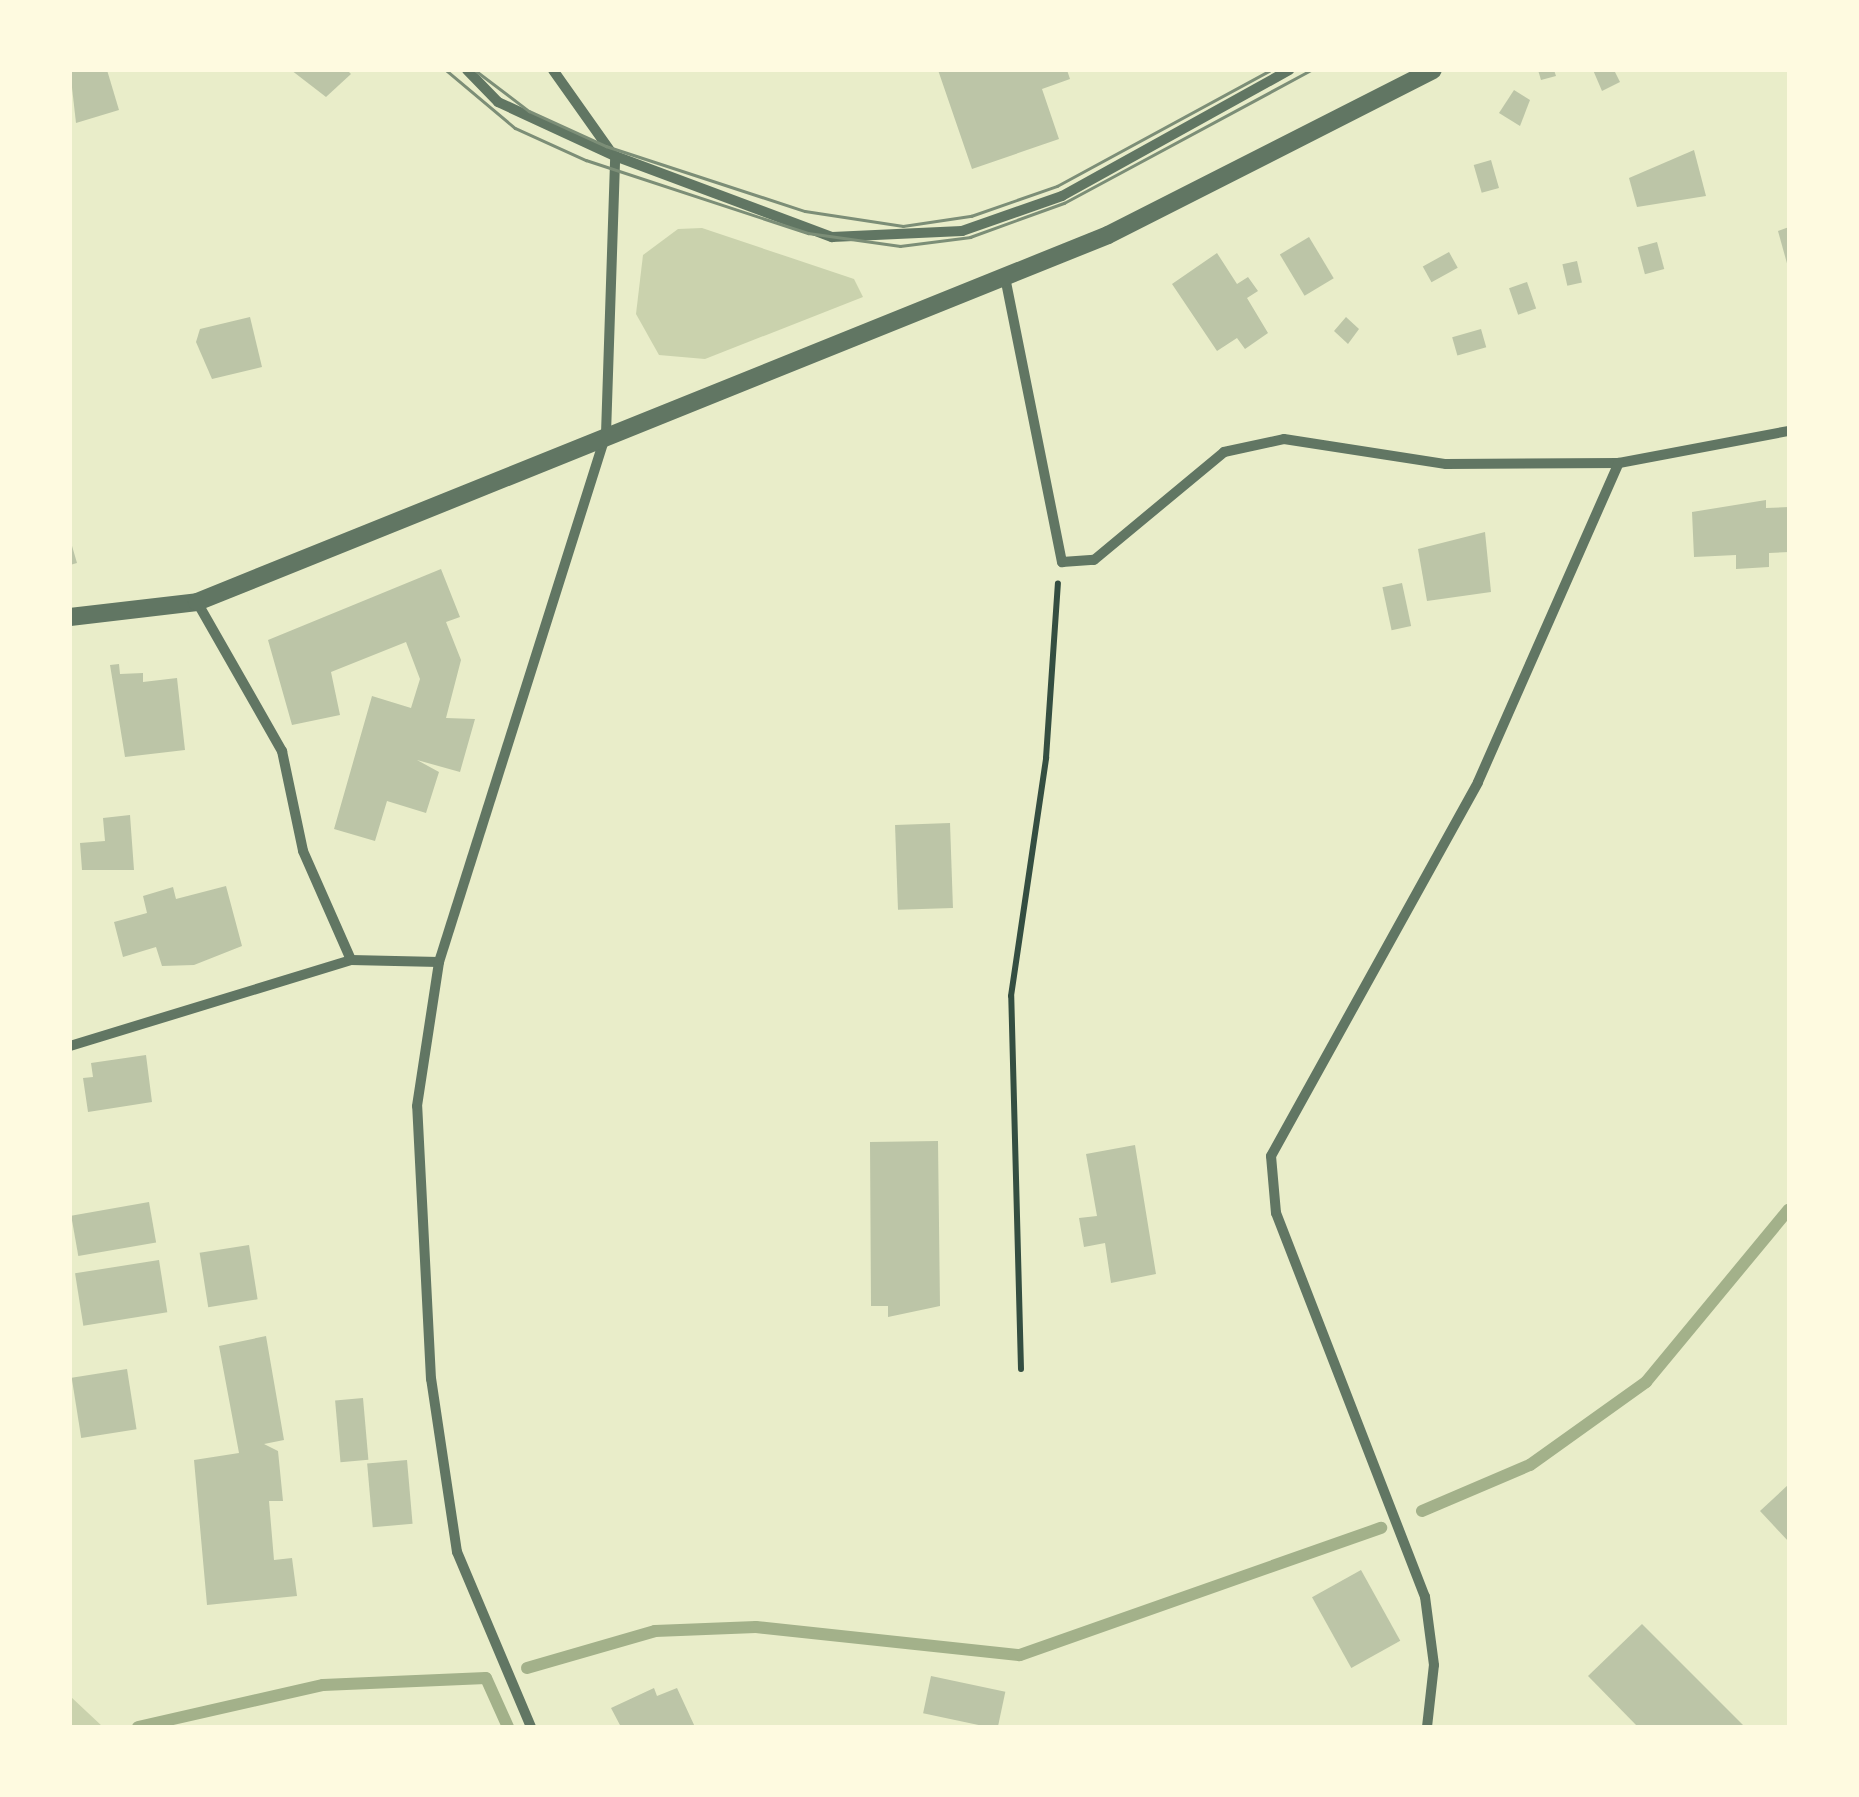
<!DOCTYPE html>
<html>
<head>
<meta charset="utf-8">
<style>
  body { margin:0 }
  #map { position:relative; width:1859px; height:1797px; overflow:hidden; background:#e9edc9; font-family:Signika,sans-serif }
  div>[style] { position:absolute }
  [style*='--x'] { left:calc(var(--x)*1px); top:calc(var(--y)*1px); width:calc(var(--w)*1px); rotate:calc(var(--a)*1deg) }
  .green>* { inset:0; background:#cad2ad }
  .stream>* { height:12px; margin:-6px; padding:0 6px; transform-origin:6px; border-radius:6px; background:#a3b18a }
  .building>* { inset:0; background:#bcc5a7; transform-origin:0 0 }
  .path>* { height:6px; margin:-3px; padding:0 3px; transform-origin:3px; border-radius:3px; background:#344e41 }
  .minor>* { height:10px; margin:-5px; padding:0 5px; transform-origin:5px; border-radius:5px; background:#617663 }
  .tertiary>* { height:18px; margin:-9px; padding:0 9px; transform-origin:9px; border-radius:9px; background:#617663 }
  .tram>* { height:2.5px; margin:-1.25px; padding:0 1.25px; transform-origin:1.25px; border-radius:1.25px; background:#7c8e77 }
  span { translate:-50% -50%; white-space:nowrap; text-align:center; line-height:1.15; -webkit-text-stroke:9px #fefae0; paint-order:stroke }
  .frame { position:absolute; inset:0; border:72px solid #fefae0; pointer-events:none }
</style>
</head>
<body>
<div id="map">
  <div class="green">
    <div style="clip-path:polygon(702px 228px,854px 279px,863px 297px,705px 359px,659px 355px,636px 314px,643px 255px,678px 229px)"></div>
    <div style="clip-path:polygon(70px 1696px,103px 1727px,70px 1727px)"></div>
  </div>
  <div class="stream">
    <div style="--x:1422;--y:1511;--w:117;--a:-23.1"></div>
    <div style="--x:1530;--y:1465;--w:143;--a:-35.6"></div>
    <div style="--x:1646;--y:1382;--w:224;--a:-50.4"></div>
    <div style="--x:527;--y:1668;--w:133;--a:-16.1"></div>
    <div style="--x:655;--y:1631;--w:101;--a:-2.3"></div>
    <div style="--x:756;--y:1627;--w:265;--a:6.1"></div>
    <div style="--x:1020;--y:1655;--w:383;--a:-19.4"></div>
    <div style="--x:138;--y:1727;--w:190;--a:-12.8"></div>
    <div style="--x:323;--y:1685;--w:163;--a:-2.5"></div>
    <div style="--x:486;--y:1678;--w:54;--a:65.8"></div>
  </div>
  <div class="building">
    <div style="clip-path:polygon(70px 70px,107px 70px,119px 110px,76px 123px)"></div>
    <div style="clip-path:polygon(291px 70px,347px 70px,351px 74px,326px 97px)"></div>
    <div style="clip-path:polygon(938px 70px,1067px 70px,1070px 79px,1042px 89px,1059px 139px,972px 169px)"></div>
    <div style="clip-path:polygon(1538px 70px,1554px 70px,1556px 76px,1541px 80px)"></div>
    <div style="clip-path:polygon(1593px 70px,1614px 70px,1620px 82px,1602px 91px)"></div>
    <div style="clip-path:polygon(1514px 90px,1530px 100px,1520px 126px,1499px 113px)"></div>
    <div style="clip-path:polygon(1694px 150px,1706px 196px,1637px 207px,1629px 178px)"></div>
    <div style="left:1491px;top:160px;width:29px;height:18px;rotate:74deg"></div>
    <div style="clip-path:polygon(1789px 227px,1789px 267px,1788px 267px,1778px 231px)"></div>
    <div style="left:1309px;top:237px;width:48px;height:34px;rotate:59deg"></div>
    <div style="left:1657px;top:242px;width:28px;height:20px;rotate:75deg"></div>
    <div style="left:1449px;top:252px;width:18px;height:30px;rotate:61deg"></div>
    <div style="clip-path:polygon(1217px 253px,1237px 284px,1248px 277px,1258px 291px,1247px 298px,1268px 333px,1245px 349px,1237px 338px,1217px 351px,1172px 284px)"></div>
    <div style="left:1577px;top:261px;width:22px;height:15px;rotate:77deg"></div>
    <div style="left:1527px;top:282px;width:28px;height:19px;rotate:71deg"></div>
    <div style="clip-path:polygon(250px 317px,262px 367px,212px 379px,196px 342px,200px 329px)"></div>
    <div style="clip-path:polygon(1346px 317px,1359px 329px,1348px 344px,1334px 331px)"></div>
    <div style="left:1481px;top:329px;width:19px;height:30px;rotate:74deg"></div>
    <div style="clip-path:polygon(1766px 500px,1766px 508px,1789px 507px,1789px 552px,1769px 553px,1769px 567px,1736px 569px,1736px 555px,1694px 557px,1692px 512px)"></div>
    <div style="clip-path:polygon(1485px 532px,1491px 592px,1427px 601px,1418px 549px)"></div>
    <div style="clip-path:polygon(70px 539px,77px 563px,70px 565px)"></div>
    <div style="clip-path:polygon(441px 569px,460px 617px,446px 622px,461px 660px,446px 718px,475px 719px,460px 772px,417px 760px,439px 772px,426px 813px,387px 801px,375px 841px,334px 829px,372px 696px,411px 708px,420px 679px,406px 642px,331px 672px,340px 715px,292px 725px,268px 640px)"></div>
    <div style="left:1402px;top:583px;width:44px;height:20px;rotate:78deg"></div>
    <div style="clip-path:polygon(119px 664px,120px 674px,143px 673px,143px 682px,177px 678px,185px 750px,125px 757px,110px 665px)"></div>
    <div style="clip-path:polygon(130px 815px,134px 870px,82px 870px,80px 843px,105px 841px,103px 818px)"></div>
    <div style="left:950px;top:823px;width:85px;height:55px;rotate:88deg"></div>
    <div style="clip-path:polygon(226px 886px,242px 946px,194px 965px,162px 966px,156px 947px,123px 957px,114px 922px,147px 913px,143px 896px,173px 887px,176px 899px)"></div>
    <div style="clip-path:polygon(146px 1055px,152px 1102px,88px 1112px,83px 1078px,93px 1077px,91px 1063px)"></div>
    <div style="clip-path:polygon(938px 1141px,940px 1306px,888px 1317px,888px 1306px,871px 1306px,870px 1142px)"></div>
    <div style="clip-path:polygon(1135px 1145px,1156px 1274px,1111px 1283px,1105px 1243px,1084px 1247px,1079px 1218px,1097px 1216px,1086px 1154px)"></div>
    <div style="left:149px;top:1202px;width:41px;height:79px;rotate:80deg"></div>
    <div style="left:249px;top:1245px;width:55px;height:50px;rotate:81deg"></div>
    <div style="left:159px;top:1260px;width:53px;height:85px;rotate:81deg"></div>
    <div style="clip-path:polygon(266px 1336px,284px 1440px,264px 1444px,278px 1451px,283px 1501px,269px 1501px,274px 1560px,292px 1558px,297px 1596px,207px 1605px,194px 1460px,239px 1453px,219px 1346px)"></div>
    <div style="left:127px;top:1369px;width:61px;height:56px;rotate:81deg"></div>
    <div style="left:363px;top:1398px;width:62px;height:28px;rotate:85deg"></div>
    <div style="left:407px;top:1460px;width:64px;height:40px;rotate:85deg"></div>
    <div style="clip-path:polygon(1789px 1484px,1789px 1542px,1760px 1511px)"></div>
    <div style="left:1361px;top:1570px;width:81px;height:56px;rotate:61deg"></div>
    <div style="clip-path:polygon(1642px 1624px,1745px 1727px,1638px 1727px,1588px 1676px)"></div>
    <div style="left:931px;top:1676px;width:76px;height:38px;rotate:12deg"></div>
    <div style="clip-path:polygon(654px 1688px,657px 1696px,677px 1688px,695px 1727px,621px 1727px,611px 1708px)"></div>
  </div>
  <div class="path">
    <div style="--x:1021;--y:1369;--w:373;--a:-91.5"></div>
    <div style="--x:1011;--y:996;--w:241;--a:-81.6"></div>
    <div style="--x:1046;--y:758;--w:175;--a:-86.1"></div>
  </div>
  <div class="minor">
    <div style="--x:467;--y:70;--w:45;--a:45.9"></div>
    <div style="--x:498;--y:102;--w:129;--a:24.8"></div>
    <div style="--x:615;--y:156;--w:232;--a:20.5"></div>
    <div style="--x:832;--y:237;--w:130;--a:-2.6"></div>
    <div style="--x:962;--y:231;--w:106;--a:-19.3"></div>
    <div style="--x:1062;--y:196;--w:260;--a:-29"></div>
    <div style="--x:553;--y:70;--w:100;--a:54.7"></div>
    <div style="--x:1005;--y:277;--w:291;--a:78.7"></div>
    <div style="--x:1062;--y:562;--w:32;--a:-4"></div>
    <div style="--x:1094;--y:560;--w:169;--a:-39.7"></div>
    <div style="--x:1224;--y:452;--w:61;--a:-12.2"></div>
    <div style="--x:1284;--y:439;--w:164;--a:8.8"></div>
    <div style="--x:1446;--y:464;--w:173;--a:-0.3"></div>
    <div style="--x:1619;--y:463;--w:173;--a:-10.7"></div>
    <div style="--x:197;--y:602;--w:172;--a:60.3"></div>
    <div style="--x:282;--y:751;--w:102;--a:78.1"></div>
    <div style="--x:303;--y:851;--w:119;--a:66.2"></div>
    <div style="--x:70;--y:1046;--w:294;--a:-17"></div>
    <div style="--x:351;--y:960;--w:88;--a:1.3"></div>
    <div style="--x:531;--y:1727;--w:190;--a:-112.9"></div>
    <div style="--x:457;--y:1552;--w:175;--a:-98.5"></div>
    <div style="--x:431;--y:1379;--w:273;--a:-92.9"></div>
    <div style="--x:417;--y:1106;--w:146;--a:-81.3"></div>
    <div style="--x:439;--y:962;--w:554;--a:-72.45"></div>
    <div style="--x:606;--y:434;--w:278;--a:-88.1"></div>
    <div style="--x:1427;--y:1727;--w:62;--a:-83.6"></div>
    <div style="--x:1434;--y:1665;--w:69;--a:-97.5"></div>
    <div style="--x:1425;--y:1597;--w:412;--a:-111.2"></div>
    <div style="--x:1276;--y:1213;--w:57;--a:-95"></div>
    <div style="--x:1271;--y:1156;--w:427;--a:-61"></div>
    <div style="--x:1478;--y:782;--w:349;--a:-66.2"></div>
  </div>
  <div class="tertiary">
    <div style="--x:70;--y:617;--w:128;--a:-6.7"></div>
    <div style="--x:197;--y:602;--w:982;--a:-21.94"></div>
    <div style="--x:1108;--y:235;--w:364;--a:-26.9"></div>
  </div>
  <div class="tram">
    <div style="--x:446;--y:70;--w:90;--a:40"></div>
    <div style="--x:515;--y:128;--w:78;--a:24.3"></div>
    <div style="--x:586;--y:160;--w:234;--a:18.2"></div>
    <div style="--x:808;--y:233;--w:93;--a:8"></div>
    <div style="--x:900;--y:246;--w:71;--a:-7.3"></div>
    <div style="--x:970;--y:237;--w:100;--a:-19.9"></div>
    <div style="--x:1064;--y:203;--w:281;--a:-28.3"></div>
    <div style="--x:475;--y:70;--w:68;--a:37.2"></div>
    <div style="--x:529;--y:111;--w:85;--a:24.4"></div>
    <div style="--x:606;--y:146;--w:209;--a:18.1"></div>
    <div style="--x:805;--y:211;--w:99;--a:8.7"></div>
    <div style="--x:903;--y:226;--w:69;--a:-8.4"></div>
    <div style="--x:971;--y:216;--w:91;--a:-19.2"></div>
    <div style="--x:1057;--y:186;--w:243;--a:-28.5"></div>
  </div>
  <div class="frame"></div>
</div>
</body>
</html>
